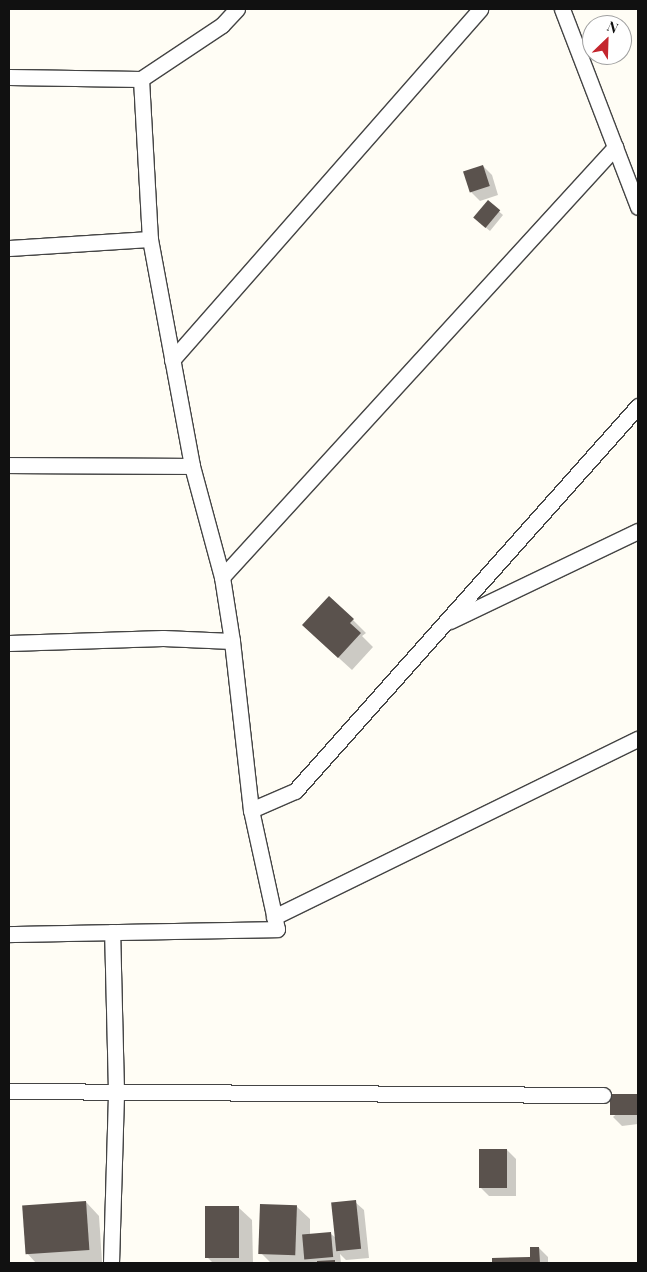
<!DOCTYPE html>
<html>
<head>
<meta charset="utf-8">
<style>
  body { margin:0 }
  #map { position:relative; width:647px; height:1272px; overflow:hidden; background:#fffdf5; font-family:"Playfair Display",serif }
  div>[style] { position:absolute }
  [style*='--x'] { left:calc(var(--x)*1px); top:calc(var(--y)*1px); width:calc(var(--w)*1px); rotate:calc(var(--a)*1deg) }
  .shadow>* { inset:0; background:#0003 }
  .building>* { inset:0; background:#5a524d; transform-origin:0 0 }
  .roads { filter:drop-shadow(1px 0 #444) drop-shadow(-1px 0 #444) drop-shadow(0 1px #444) drop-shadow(0 -1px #444) }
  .street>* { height:15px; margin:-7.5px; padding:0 7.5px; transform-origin:7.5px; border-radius:7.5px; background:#fff }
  span { translate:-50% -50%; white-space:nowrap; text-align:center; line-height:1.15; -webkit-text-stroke:5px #fff; paint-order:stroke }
  .frame { position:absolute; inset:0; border:10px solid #111; pointer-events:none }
  .north { position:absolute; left:582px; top:15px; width:50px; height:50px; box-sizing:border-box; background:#fff; border:1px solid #a0a0a0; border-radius:50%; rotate:24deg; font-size:14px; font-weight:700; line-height:20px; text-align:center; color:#111 }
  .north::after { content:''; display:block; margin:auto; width:18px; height:22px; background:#c4262e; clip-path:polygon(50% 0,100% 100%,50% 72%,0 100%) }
</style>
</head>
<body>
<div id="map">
  <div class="shadow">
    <div style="clip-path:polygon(483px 166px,492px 175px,498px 195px,480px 201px,471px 192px)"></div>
    <div style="clip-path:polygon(488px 202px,503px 215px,490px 231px,479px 222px)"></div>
    <div style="clip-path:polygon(353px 620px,366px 633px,362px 636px,373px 647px,352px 670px,317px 638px)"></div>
    <div style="clip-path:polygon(637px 1096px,638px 1124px,622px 1126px,613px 1117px)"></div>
    <div style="clip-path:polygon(507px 1150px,516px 1159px,516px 1196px,489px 1196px,480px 1187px)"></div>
    <div style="clip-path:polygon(86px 1202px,99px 1216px,102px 1262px,36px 1263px,26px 1252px)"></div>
    <div style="clip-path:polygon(355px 1202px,364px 1210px,369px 1258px,346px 1260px,340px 1254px,341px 1263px,271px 1263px,261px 1253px,296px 1206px,310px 1219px,310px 1235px,331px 1234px,336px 1238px)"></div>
    <div style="clip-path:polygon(238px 1207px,252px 1220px,253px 1263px,213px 1263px,208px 1258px)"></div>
    <div style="clip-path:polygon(539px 1248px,548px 1257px,548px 1263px,493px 1263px,493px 1259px,532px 1258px)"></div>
  </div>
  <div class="building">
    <div style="left:483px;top:165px;width:22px;height:21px;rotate:72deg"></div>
    <div style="left:488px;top:200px;width:16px;height:23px;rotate:40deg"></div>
    <div style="clip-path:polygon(329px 596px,354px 619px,350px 623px,361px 633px,338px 658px,302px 625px)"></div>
    <div style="left:638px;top:1094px;width:21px;height:28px;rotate:90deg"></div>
    <div style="left:479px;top:1149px;width:28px;height:39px"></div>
    <div style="left:356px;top:1200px;width:49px;height:25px;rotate:84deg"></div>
    <div style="left:86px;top:1201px;width:49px;height:64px;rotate:86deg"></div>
    <div style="left:260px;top:1204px;width:37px;height:50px;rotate:2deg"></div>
    <div style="left:205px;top:1206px;width:34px;height:52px"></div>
    <div style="left:331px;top:1232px;width:25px;height:29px;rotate:85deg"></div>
    <div style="clip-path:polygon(530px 1247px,539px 1247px,540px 1263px,492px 1263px,492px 1258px,530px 1257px)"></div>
    <div style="clip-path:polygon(335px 1260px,335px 1263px,317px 1263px,317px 1261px)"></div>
  </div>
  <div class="roads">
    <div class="street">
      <div style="--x:562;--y:9;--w:212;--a:69"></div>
      <div style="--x:9;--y:77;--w:132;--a:0.9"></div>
      <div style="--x:141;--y:79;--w:97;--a:-33.7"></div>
      <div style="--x:222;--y:25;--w:22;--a:-47"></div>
      <div style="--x:141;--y:79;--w:160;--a:86.8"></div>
      <div style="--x:150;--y:239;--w:231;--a:79.5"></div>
      <div style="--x:192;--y:466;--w:115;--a:74.9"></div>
      <div style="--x:222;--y:577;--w:65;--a:81.1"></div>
      <div style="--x:9;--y:248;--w:141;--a:-3.7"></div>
      <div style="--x:172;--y:360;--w:467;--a:-48.7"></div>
      <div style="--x:9;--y:465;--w:183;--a:0.3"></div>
      <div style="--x:222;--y:577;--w:583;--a:-47.57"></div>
      <div style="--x:450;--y:621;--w:208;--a:-25.6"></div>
      <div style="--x:9;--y:643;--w:154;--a:-1.9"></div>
      <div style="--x:163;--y:638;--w:69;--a:2.5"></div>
      <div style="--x:232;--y:641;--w:170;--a:83.6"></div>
      <div style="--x:274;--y:917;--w:405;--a:-26.1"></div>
      <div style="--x:9;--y:934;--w:103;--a:-1.1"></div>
      <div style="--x:9;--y:1091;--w:594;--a:0.39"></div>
      <div style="--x:111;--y:1263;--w:172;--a:-88.3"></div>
      <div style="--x:116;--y:1091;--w:159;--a:-91.4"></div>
      <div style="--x:112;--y:932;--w:165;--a:-1"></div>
      <div style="--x:277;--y:929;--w:122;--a:-102.3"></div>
      <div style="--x:251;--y:810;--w:48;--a:-23.4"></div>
      <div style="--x:295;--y:791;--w:516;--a:-48.3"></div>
    </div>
  </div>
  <div class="frame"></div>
  <div class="north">N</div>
</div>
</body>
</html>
